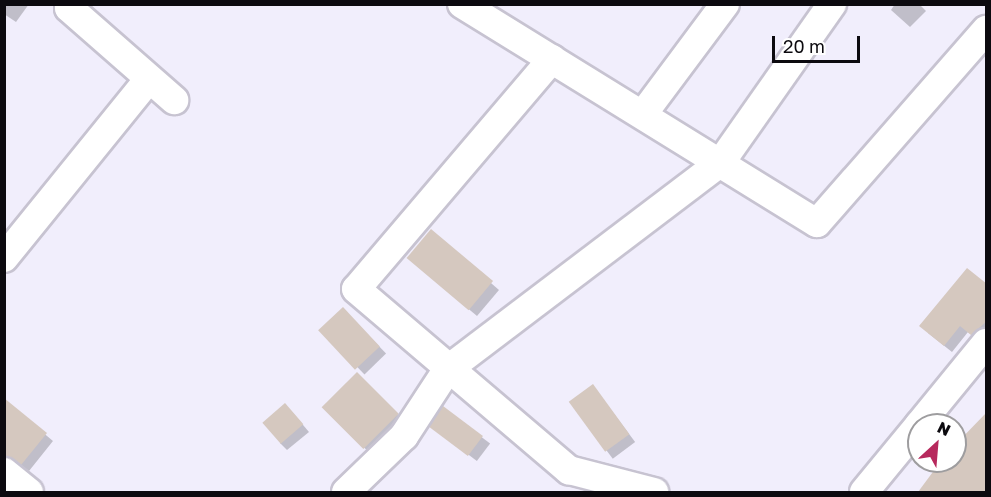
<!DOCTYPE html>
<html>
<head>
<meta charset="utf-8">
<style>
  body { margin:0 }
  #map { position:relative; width:991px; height:497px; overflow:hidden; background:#f1eefc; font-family:"Golos Text",sans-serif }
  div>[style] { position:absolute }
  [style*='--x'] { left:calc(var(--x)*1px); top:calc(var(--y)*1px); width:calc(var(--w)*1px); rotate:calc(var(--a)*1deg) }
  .shadow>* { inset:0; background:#0003; transform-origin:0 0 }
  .building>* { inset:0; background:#d5c8bf; transform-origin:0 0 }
  .roads { filter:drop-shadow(2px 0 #c7c3d1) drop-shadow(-2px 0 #c7c3d1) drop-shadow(0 2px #c7c3d1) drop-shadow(0 -2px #c7c3d1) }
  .minor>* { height:28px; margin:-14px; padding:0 14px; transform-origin:14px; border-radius:14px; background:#fff }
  span { translate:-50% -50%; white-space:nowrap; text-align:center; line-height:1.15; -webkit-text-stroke:4.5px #fff; paint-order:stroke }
  .frame { position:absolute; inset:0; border:6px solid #0c0a0f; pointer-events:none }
  .north { position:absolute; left:907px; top:413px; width:60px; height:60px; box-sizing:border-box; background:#fff; border:2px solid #9e9d9f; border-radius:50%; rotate:26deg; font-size:16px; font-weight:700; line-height:24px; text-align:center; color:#0c0a0f }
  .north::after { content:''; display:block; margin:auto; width:21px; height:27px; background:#b7295d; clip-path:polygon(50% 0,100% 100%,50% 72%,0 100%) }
  .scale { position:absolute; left:772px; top:36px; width:88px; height:27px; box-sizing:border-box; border:3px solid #0c0a0f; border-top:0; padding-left:8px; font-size:18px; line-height:21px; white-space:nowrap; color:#0c0a0f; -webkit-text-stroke:4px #fff; paint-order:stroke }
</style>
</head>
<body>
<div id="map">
  <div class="shadow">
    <div style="clip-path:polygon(4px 4px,29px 4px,16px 22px,4px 14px)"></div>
    <div style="clip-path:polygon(895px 4px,919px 4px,926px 11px,910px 27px,891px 10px)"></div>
    <div style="clip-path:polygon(431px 231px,499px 290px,477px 316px,416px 265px)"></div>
    <div style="clip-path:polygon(986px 286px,986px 333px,979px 341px,968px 332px,952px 352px,928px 333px)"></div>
    <div style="left:343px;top:309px;width:62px;height:30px;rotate:46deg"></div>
    <div style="left:357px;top:374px;width:68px;height:47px;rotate:45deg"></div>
    <div style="left:593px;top:386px;width:70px;height:28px;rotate:53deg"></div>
    <div style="clip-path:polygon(4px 400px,53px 441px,29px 471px,15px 462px,4px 465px)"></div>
    <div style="left:443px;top:408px;width:59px;height:22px;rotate:37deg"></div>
    <div style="clip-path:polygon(292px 412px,309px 432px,287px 450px,280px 443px)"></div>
    <div style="clip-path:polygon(986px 414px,986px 492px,920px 492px,943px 461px,955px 461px,955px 447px)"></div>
  </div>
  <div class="building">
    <div style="left:431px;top:229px;width:81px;height:38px;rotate:40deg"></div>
    <div style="clip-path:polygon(967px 268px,987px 284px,987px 321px,971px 335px,960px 326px,944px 346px,919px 326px)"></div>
    <div style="left:343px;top:307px;width:54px;height:34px;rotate:47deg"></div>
    <div style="left:357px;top:372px;width:59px;height:50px;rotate:45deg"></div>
    <div style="left:593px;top:384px;width:62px;height:30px;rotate:54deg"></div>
    <div style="clip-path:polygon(4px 398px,47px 433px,21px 465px,4px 456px)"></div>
    <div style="left:285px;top:403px;width:28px;height:30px;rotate:49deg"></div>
    <div style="left:443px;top:406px;width:50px;height:25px;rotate:37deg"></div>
    <div style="clip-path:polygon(987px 412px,987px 492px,918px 492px,941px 461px,955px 461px,955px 445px)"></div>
  </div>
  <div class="roads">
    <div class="minor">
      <div style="--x:71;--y:4;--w:4;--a:117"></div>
      <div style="--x:69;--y:8;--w:140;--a:41.2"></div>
      <div style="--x:462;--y:4;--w:417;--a:31.7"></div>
      <div style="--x:817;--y:223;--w:257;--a:-48.8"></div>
      <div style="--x:552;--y:59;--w:302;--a:130.4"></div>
      <div style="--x:356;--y:289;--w:280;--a:40.4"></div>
      <div style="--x:569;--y:470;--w:88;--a:14.5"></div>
      <div style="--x:643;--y:114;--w:137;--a:-53.3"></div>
      <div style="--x:4;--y:258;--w:230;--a:-51"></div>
      <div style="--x:919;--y:425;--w:106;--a:-50.7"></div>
      <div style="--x:4;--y:472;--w:32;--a:39"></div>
      <div style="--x:346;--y:492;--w:81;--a:-44"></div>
      <div style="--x:404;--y:436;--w:79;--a:-56.9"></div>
      <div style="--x:447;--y:370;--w:344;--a:-37.2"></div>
      <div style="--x:721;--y:162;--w:193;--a:-54.9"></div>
      <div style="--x:864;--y:492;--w:87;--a:-50.6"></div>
    </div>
  </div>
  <div class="frame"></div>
  <div class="north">N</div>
  <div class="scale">20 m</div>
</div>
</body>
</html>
